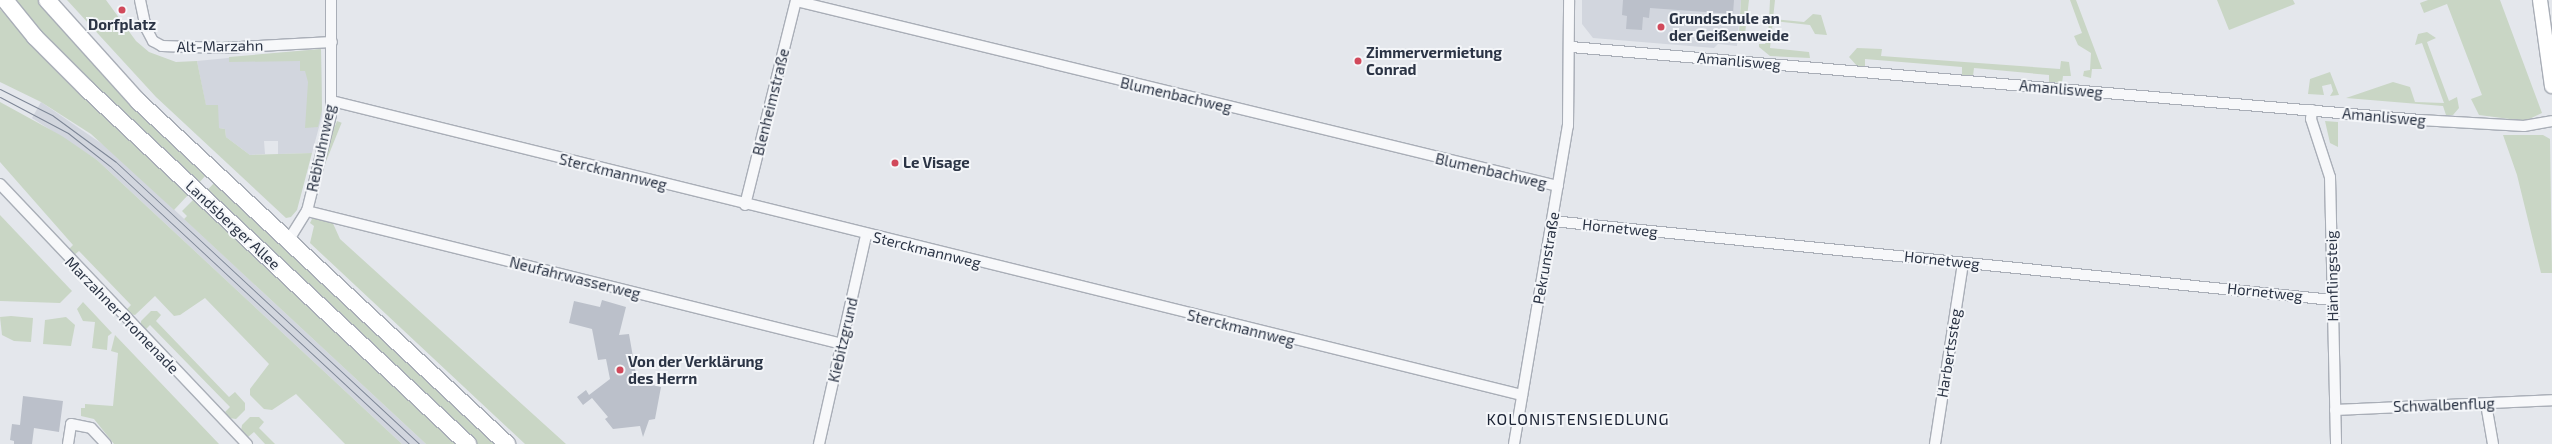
<!DOCTYPE html>
<html>
<head>
<meta charset="utf-8">
<style>
  body { margin:0 }
  #map { position:relative; width:2552px; height:444px; overflow:hidden; background:#e4e7ec; font-family:"Exo 2",sans-serif }
  div>[style] { position:absolute }
  [style*='--x'] { left:calc(var(--x)*1px); top:calc(var(--y)*1px); width:calc(var(--w)*1px); rotate:calc(var(--a)*1deg) }
  .built>* { inset:0; background:#d2d6de }
  .green>* { inset:0; background:#c9d6c5; transform-origin:0 0 }
  .building>* { inset:0; background:#bbc0ca }
  .roads { filter:drop-shadow(1px 0 #a9aeb7) drop-shadow(-1px 0 #a9aeb7) drop-shadow(0 1px #a9aeb7) drop-shadow(0 -1px #a9aeb7) }
  .street>* { height:10px; margin:-5px; padding:0 5px; transform-origin:5px; border-radius:5px; background:#f7f8fa }
  .secondary>* { height:14px; margin:-7px; padding:0 7px; transform-origin:7px; border-radius:7px; background:#fff }
  .primary>* { height:16px; margin:-8px; padding:0 8px; transform-origin:8px; border-radius:8px; background:#fff }
  .tram>* { height:1px; margin:-0.5px; padding:0 0.5px; transform-origin:0.5px; border-radius:0.5px; background:#7d8696 }
  .dots>* { width:11px; height:11px; translate:-50% -50%; box-sizing:border-box; border:2px solid #f4f6f9; border-radius:50% }
  span { translate:-50% -50%; white-space:nowrap; text-align:center; line-height:1.15; -webkit-text-stroke:4px #f4f6f9; paint-order:stroke }
  .poi-label { font-size:15px; color:#2b3445; font-weight:700 }
  .left { translate:0 -50%; text-align:left }
  .street-label { font-size:15px; color:#2b3445 }
  .neighbourhood-label { font-size:16px; color:#1d2536; letter-spacing:1px }
</style>
</head>
<body>
<div id="map">
  <div class="built">
    <div style="clip-path:polygon(1582px 0,1741px 0,1737px 46px,1718px 44px,1714px 48px,1593px 38px,1582px 24px)"></div>
    <div style="clip-path:polygon(321px 49px,322px 116px,312px 153px,278px 154px,278px 141px,264px 141px,265px 154px,250px 155px,226px 137px,225px 129px,219px 128px,206px 106px,197px 61px)"></div>
    <div style="clip-path:polygon(41px 102px,108px 148px,426px 444px,402px 444px,97px 160px,32px 118px)"></div>
  </div>
  <div class="green">
    <div style="clip-path:polygon(12px 0,38px 0,111px 84px,206px 175px,198px 184px,71px 65px)"></div>
    <div style="clip-path:polygon(67px 0,106px 0,136px 41px,149px 52px,176px 62px,197px 61px,206px 105px,218px 105px,219px 128px,225px 129px,226px 137px,250px 155px,312px 153px,297px 210px,291px 217px,286px 218px,156px 97px)"></div>
    <div style="clip-path:polygon(1741px 0,1749px 0,1745px 34px,1739px 33px)"></div>
    <div style="clip-path:polygon(1770px 0,1775px 0,1773px 19px,1804px 22px,1813px 14px,1821px 15px,1827px 35px,1815px 34px,1810px 25px,1773px 21px,1770px 48px,1809px 52px,1810px 58px,1770px 56px,1759px 47px,1759px 44px,1765px 44px,1768px 39px)"></div>
    <div style="clip-path:polygon(2070px 0,2076px 0,2102px 69px,2092px 69px,2091px 78px,2083px 76px,2084px 71px,2090px 70px,2091px 53px,2078px 45px,2074px 36px,2082px 33px)"></div>
    <div style="clip-path:polygon(2217px 0,2293px 0,2295px 4px,2229px 30px)"></div>
    <div style="clip-path:polygon(2428px 0,2500px 0,2542px 113px,2525px 121px,2479px 115px,2471px 99px,2482px 95px,2447px 4px,2424px 13px,2420px 3px)"></div>
    <div style="clip-path:polygon(0 9px,57px 72px,188px 195px,174px 210px,91px 134px,41px 102px,0 82px)"></div>
    <div style="clip-path:polygon(2427px 32px,2436px 38px,2427px 42px,2449px 101px,2457px 97px,2459px 108px,2453px 115px,2446px 115px,2443px 106px,2346px 98px,2393px 82px,2410px 87px,2415px 102px,2444px 103px,2422px 43px,2415px 45px,2418px 34px)"></div>
    <div style="clip-path:polygon(1857px 48px,1882px 49px,1881px 56px,2060px 69px,2061px 61px,2069px 62px,2071px 76px,2063px 76px,2062px 83px,2049px 82px,2049px 75px,1974px 68px,1973px 76px,1962px 75px,1962px 67px,1865px 59px,1865px 67px,1858px 67px,1849px 57px)"></div>
    <div style="clip-path:polygon(321px 49px,322px 110px,318px 127px,305px 128px,308px 82px,305px 71px,300px 71px,300px 61px,229px 62px,229px 57px)"></div>
    <div style="clip-path:polygon(2330px 72px,2339px 95px,2330px 96px,2333px 91px,2331px 84px,2322px 86px,2324px 95px,2308px 94px,2310px 79px)"></div>
    <div style="clip-path:polygon(0 102px,62px 136px,97px 160px,402px 444px,345px 444px,296px 394px,272px 410px,264px 409px,250px 395px,250px 389px,269px 364px,205px 298px,180px 315px,174px 316px,155px 296px,135px 315px,130px 314px,126px 310px,131px 305px,79px 251px,73px 256px,68px 250px,73px 245px,0 162px)"></div>
    <div style="left:337px;top:121px;width:5px;height:86px;rotate:22deg"></div>
    <div style="clip-path:polygon(2325px 121px,2338px 122px,2338px 147px,2330px 143px)"></div>
    <div style="clip-path:polygon(2503px 135px,2543px 135px,2550px 139px,2552px 273px,2541px 273px,2517px 175px)"></div>
    <div style="left:215px;top:182px;width:383px;height:13px;rotate:43deg"></div>
    <div style="clip-path:polygon(193px 200px,256px 259px,455px 444px,426px 444px,184px 219px,187px 216px,182px 211px)"></div>
    <div style="clip-path:polygon(0 215px,72px 291px,60px 303px,0 301px)"></div>
    <div style="clip-path:polygon(321px 216px,331px 219px,340px 239px,566px 444px,525px 444px,310px 243px,314px 226px,310px 223px,312px 219px)"></div>
    <div style="clip-path:polygon(83px 302px,112px 333px,108px 336px,107px 350px,92px 348px,95px 322px,83px 321px,77px 309px)"></div>
    <div style="clip-path:polygon(151px 311px,157px 311px,161px 315px,156px 321px,229px 397px,235px 392px,245px 403px,245px 410px,236px 419px,229px 418px,225px 412px,230px 407px,150px 325px,145px 330px,141px 326px,141px 321px)"></div>
    <div style="clip-path:polygon(11px 316px,33px 318px,31px 342px,14px 341px,2px 335px,0 317px)"></div>
    <div style="clip-path:polygon(66px 317px,75px 325px,71px 346px,43px 344px,45px 320px)"></div>
    <div style="clip-path:polygon(115px 335px,219px 444px,114px 444px,94px 419px,81px 416px,81px 408px,85px 408px,85px 404px,113px 406px,118px 353px,111px 351px)"></div>
    <div style="clip-path:polygon(250px 417px,259px 417px,264px 422px,259px 428px,275px 444px,265px 444px,254px 432px,248px 437px,241px 431px,242px 425px)"></div>
  </div>
  <div class="building">
    <div style="clip-path:polygon(1623px 0,1734px 0,1733px 14px,1650px 8px,1649px 18px,1643px 17px,1642px 30px,1626px 29px,1627px 16px,1622px 15px)"></div>
    <div style="clip-path:polygon(602px 300px,626px 307px,619px 335px,629px 334px,637px 380px,643px 379px,647px 384px,661px 387px,655px 419px,649px 420px,643px 437px,640px 426px,613px 429px,605px 419px,608px 417px,592px 398px,583px 405px,577px 397px,586px 390px,589px 395px,610px 379px,606px 359px,598px 360px,592px 329px,569px 323px,574px 301px,600px 307px)"></div>
    <div style="clip-path:polygon(23px 396px,63px 401px,59px 432px,34px 428px,32px 444px,14px 444px,14px 441px,10px 440px,12px 424px,20px 425px)"></div>
  </div>
  <div class="roads">
    <div class="street">
      <div style="--x:140;--y:0;--w:29;--a:78"></div>
      <div style="--x:146;--y:28;--w:15;--a:62"></div>
      <div style="--x:153;--y:41;--w:10;--a:29"></div>
      <div style="--x:162;--y:46;--w:60;--a:1.9"></div>
      <div style="--x:222;--y:48;--w:110;--a:-3.1"></div>
      <div style="--x:796;--y:1;--w:784;--a:13.65"></div>
      <div style="--x:1571;--y:47;--w:852;--a:4.91"></div>
      <div style="--x:2420;--y:120;--w:104;--a:3.3"></div>
      <div style="--x:2524;--y:126;--w:28;--a:-10"></div>
      <div style="--x:332;--y:101;--w:1226;--a:13.88"></div>
      <div style="--x:2312;--y:110;--w:9;--a:96"></div>
      <div style="--x:2311;--y:119;--w:61;--a:71.9"></div>
      <div style="--x:2330;--y:177;--w:267;--a:88.7"></div>
      <div style="--x:0;--y:184;--w:359;--a:46.5"></div>
      <div style="--x:745;--y:205;--w:211;--a:-76"></div>
      <div style="--x:307;--y:211;--w:551;--a:13.96"></div>
      <div style="--x:1552;--y:221;--w:784;--a:5.78"></div>
      <div style="--x:288;--y:241;--w:36;--a:-58"></div>
      <div style="--x:307;--y:211;--w:99;--a:-76"></div>
      <div style="--x:331;--y:115;--w:115;--a:-90"></div>
      <div style="--x:2486;--y:404;--w:41;--a:80.1"></div>
      <div style="--x:2335;--y:410;--w:217;--a:-2.6"></div>
      <div style="--x:68;--y:444;--w:20;--a:-81"></div>
      <div style="--x:71;--y:424;--w:20;--a:11"></div>
      <div style="--x:91;--y:428;--w:22;--a:47"></div>
      <div style="--x:819;--y:444;--w:214;--a:-77.3"></div>
      <div style="--x:1514;--y:444;--w:323;--a:-80.4"></div>
      <div style="--x:1568;--y:126;--w:126;--a:-89.5"></div>
      <div style="--x:1935;--y:444;--w:183;--a:-81.2"></div>
    </div>
    <div class="secondary">
      <div style="--x:2540;--y:0;--w:87;--a:82.1"></div>
    </div>
    <div class="primary">
      <div style="--x:5;--y:0;--w:48;--a:51"></div>
      <div style="--x:35;--y:37;--w:74;--a:45"></div>
      <div style="--x:87;--y:89;--w:521;--a:42.98"></div>
      <div style="--x:47;--y:0;--w:136;--a:48"></div>
      <div style="--x:138;--y:101;--w:504;--a:42.91"></div>
    </div>
  </div>
  <div class="tram">
    <div style="--x:0;--y:89;--w:58;--a:26.6"></div>
    <div style="--x:52;--y:115;--w:79;--a:36.3"></div>
    <div style="--x:116;--y:162;--w:414;--a:42.9"></div>
    <div style="--x:0;--y:97;--w:77;--a:27.9"></div>
    <div style="--x:68;--y:133;--w:53;--a:38.2"></div>
    <div style="--x:110;--y:166;--w:408;--a:42.9"></div>
  </div>
  <div class="dots">
    <div style="left:122px;top:10px;background:#d1495b"></div>
    <div style="left:1661px;top:27px;background:#d1495b"></div>
    <div style="left:1358px;top:61px;background:#d1495b"></div>
    <div style="left:895px;top:163px;background:#d1495b"></div>
    <div style="left:620px;top:370px;background:#d1495b"></div>
  </div>
  <div class="poi-label">
    <span class="left" style="left:1669px;top:27px">Grundschule an<br>der Geißenweide</span>
    <span style="left:122px;top:25px">Dorfplatz</span>
    <span class="left" style="left:1366px;top:61px">Zimmervermietung<br>Conrad</span>
    <span class="left" style="left:903px;top:163px">Le Visage</span>
    <span class="left" style="left:628px;top:370px">Von der Verklärung<br>des Herrn</span>
  </div>
  <div class="street-label">
    <span style="left:220px;top:46px;rotate:-1deg">Alt-Marzahn</span>
    <span style="left:1739px;top:61px;rotate:5deg">Amanlisweg</span>
    <span style="left:2061px;top:89px;rotate:5deg">Amanlisweg</span>
    <span style="left:1176px;top:95px;rotate:13deg">Blumenbachweg</span>
    <span style="left:771px;top:102px;rotate:-76deg">Blenheimstraße</span>
    <span style="left:2384px;top:117px;rotate:5deg">Amanlisweg</span>
    <span style="left:321px;top:148px;rotate:-78deg">Rebhuhnweg</span>
    <span style="left:1491px;top:171px;rotate:13deg">Blumenbachweg</span>
    <span style="left:613px;top:172px;rotate:14deg">Sterckmannweg</span>
    <span style="left:233px;top:225px;rotate:43deg">Landsberger Allee</span>
    <span style="left:1620px;top:228px;rotate:6deg">Hornetweg</span>
    <span style="left:927px;top:250px;rotate:14deg">Sterckmannweg</span>
    <span style="left:1546px;top:258px;rotate:-80deg">Pekrunstraße</span>
    <span style="left:1942px;top:260px;rotate:6deg">Hornetweg</span>
    <span style="left:2332px;top:276px;rotate:-91deg">Hänflingsteig</span>
    <span style="left:575px;top:278px;rotate:14deg">Neufahrwasserweg</span>
    <span style="left:2265px;top:292px;rotate:6deg">Hornetweg</span>
    <span style="left:122px;top:315px;rotate:46deg">Marzahner Promenade</span>
    <span style="left:1241px;top:328px;rotate:14deg">Sterckmannweg</span>
    <span style="left:843px;top:340px;rotate:-77deg">Kiebitzgrund</span>
    <span style="left:1949px;top:353px;rotate:-81deg">Harbertssteg</span>
    <span style="left:2444px;top:405px;rotate:-2deg">Schwalbenflug</span>
  </div>
  <div class="neighbourhood-label">
    <span style="left:1578px;top:419px">KOLONISTENSIEDLUNG</span>
  </div>
</div>
</body>
</html>
